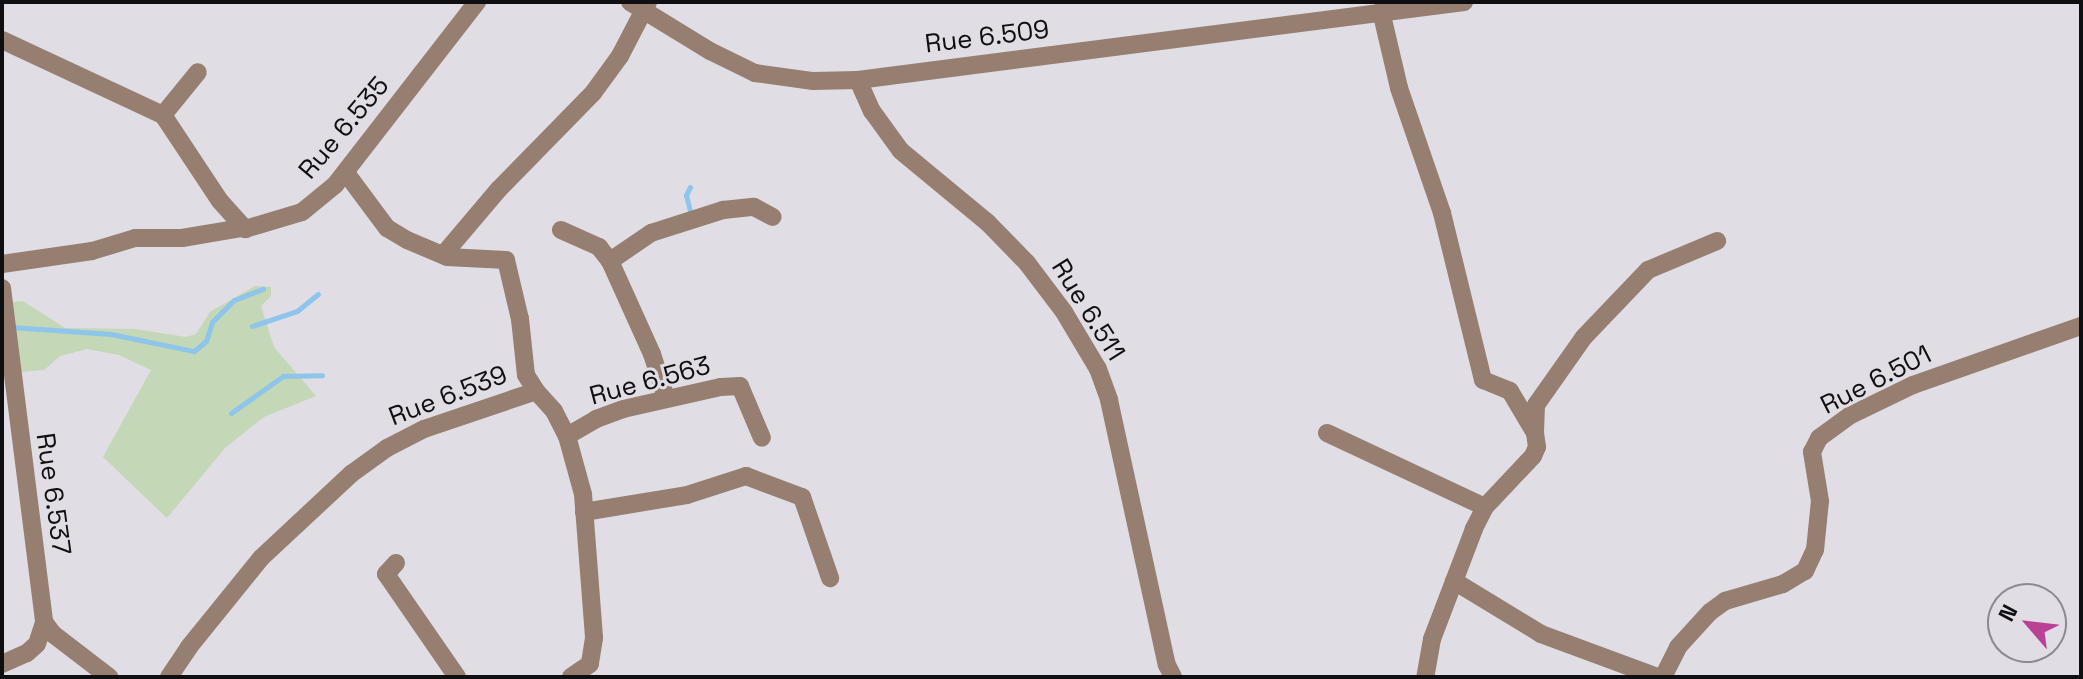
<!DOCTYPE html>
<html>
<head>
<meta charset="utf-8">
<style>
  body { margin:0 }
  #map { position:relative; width:2083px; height:679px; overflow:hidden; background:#e0dde5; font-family:"Space Grotesk",sans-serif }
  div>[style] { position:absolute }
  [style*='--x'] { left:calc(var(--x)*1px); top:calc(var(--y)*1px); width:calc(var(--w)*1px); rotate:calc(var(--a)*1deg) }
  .green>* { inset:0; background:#c4d7b6 }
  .stream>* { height:5px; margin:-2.5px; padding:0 2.5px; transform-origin:2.5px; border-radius:2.5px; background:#8dc5eb }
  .minor>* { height:18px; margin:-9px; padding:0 9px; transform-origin:9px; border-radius:9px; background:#967e71 }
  span { translate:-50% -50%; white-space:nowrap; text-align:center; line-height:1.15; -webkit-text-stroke:6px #e0dde5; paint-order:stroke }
  .street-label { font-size:26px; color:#0f0e10 }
  .frame { position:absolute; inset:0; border:4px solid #0f0e10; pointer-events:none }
  .north { position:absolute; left:1987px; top:583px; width:80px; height:80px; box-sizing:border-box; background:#e0dde5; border:2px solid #8c8a90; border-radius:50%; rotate:298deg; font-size:22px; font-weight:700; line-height:32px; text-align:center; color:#0f0e10 }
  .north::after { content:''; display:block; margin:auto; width:28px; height:36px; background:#b94196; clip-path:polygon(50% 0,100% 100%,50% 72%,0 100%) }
</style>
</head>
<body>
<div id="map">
  <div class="green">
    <div style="clip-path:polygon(255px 286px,271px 287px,271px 296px,261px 306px,274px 347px,316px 396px,264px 417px,225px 448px,167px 518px,103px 457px,151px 370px,119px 355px,87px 349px,60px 356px,44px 370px,21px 372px,12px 302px,23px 301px,65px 328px,135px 329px,186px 337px,196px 334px,210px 312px)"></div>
  </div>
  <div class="stream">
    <div style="--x:690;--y:187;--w:9;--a:117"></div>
    <div style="--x:686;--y:195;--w:21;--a:76"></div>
    <div style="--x:252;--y:326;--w:47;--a:-18.4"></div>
    <div style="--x:297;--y:311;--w:27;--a:-39"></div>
    <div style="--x:11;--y:327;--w:100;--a:4"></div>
    <div style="--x:111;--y:334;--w:85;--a:11.6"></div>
    <div style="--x:194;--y:351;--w:16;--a:-40"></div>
    <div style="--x:206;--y:341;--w:20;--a:-72"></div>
    <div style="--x:212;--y:322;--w:31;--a:-45"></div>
    <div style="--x:234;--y:300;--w:31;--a:-21"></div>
    <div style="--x:231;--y:413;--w:64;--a:-35.4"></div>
    <div style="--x:283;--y:376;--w:39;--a:-1"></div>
  </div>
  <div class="minor">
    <div style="--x:630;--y:2;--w:94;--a:31.5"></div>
    <div style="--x:710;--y:51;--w:50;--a:26.1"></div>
    <div style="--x:755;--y:73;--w:59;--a:7.9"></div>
    <div style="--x:813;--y:81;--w:45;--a:-1.3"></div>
    <div style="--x:858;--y:80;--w:611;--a:-7.33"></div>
    <div style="--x:1381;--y:11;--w:79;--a:76.8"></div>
    <div style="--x:1399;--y:88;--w:132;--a:71"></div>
    <div style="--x:1442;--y:213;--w:172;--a:76.2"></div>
    <div style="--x:1483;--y:380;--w:29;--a:22"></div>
    <div style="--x:1510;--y:391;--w:49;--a:59.2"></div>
    <div style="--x:1535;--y:433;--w:14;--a:82"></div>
    <div style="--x:1537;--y:447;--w:10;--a:114"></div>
    <div style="--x:1533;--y:456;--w:70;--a:133.3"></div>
    <div style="--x:1485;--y:507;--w:25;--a:117"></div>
    <div style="--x:1474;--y:529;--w:118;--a:110.9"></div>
    <div style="--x:1432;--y:639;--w:39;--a:100"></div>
    <div style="--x:2;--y:40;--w:178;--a:25"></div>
    <div style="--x:163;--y:115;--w:103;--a:56.5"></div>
    <div style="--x:220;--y:201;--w:38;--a:48"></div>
    <div style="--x:245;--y:229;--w:59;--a:-16.6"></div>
    <div style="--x:302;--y:212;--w:43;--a:-39.3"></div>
    <div style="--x:335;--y:185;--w:232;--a:-52.2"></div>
    <div style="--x:858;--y:80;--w:34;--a:66"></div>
    <div style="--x:872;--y:111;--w:49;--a:54.1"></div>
    <div style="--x:901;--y:151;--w:113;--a:39.6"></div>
    <div style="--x:988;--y:223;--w:56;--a:45.7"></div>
    <div style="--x:1027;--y:263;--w:61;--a:52.9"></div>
    <div style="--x:1064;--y:312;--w:66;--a:59.2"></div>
    <div style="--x:1098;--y:369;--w:33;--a:70"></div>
    <div style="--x:1109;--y:400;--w:271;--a:77.7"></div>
    <div style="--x:1167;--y:665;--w:13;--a:63"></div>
    <div style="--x:163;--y:115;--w:55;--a:-50.9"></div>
    <div style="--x:346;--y:173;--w:69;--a:53.3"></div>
    <div style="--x:387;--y:228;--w:23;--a:31"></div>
    <div style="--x:407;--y:240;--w:43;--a:23"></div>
    <div style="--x:447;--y:257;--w:59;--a:2.9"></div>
    <div style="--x:506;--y:260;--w:61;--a:76.7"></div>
    <div style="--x:520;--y:319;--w:56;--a:83.9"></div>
    <div style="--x:526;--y:375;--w:19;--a:58"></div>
    <div style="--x:561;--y:230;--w:42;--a:24.1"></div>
    <div style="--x:599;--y:247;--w:18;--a:52"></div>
    <div style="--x:610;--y:261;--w:102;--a:65.7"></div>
    <div style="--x:652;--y:354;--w:46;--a:72.3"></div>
    <div style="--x:443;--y:255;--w:87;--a:-49.7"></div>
    <div style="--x:499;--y:189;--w:134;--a:-45.6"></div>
    <div style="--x:593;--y:93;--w:46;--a:-53.9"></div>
    <div style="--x:620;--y:56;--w:61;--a:-62.6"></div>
    <div style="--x:610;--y:261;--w:50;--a:-34.3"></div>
    <div style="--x:651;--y:233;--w:76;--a:-17.7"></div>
    <div style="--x:723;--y:210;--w:31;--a:-6"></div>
    <div style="--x:754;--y:207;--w:21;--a:28"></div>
    <div style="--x:2;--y:264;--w:91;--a:-8.2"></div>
    <div style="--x:92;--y:251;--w:45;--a:-16.8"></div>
    <div style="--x:135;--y:238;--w:47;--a:0"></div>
    <div style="--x:182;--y:238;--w:61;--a:-9.5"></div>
    <div style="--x:2;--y:288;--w:337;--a:82.8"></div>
    <div style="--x:44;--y:622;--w:15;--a:53"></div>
    <div style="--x:53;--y:634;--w:71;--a:37.5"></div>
    <div style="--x:1327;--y:433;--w:174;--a:25.1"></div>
    <div style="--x:1535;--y:433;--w:28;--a:-88"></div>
    <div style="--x:1536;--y:405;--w:83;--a:-54.8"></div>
    <div style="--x:1584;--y:337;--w:93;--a:-46.3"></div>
    <div style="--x:1648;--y:270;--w:75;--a:-22.8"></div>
    <div style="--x:567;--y:436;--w:34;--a:-30"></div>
    <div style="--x:596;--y:419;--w:29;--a:-20"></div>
    <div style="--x:623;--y:409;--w:100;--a:-12.7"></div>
    <div style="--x:721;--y:387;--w:19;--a:-3"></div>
    <div style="--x:740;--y:386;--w:56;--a:67.1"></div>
    <div style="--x:584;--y:512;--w:104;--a:-9.4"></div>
    <div style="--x:687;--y:495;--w:62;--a:-17.9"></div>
    <div style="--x:746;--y:476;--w:60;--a:20.6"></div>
    <div style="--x:802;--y:497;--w:86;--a:70.9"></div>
    <div style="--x:396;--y:563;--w:15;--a:132"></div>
    <div style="--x:386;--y:574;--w:125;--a:55.4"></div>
    <div style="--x:1454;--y:581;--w:102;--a:31.3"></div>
    <div style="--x:1541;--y:634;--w:124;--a:20.3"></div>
    <div style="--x:2;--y:664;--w:27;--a:-24"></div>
    <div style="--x:27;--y:653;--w:13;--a:-42"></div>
    <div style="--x:37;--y:644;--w:23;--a:-72"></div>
    <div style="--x:169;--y:677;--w:36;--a:-56"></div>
    <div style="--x:189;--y:647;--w:114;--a:-51"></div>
    <div style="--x:261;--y:558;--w:123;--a:-43"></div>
    <div style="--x:351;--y:474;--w:44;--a:-35.8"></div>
    <div style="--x:387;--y:448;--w:42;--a:-27.2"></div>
    <div style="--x:424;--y:429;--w:118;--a:-18.7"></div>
    <div style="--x:536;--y:391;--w:27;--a:48"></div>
    <div style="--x:554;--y:411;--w:28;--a:63"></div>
    <div style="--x:567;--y:436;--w:60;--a:74.6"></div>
    <div style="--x:583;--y:494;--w:144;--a:85.6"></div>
    <div style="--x:594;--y:638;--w:26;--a:99"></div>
    <div style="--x:590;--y:664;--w:23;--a:146"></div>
    <div style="--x:1663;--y:677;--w:34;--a:-63"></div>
    <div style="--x:1678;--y:647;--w:47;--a:-47.6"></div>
    <div style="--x:1710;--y:612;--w:19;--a:-36"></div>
    <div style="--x:1725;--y:601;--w:60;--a:-16.3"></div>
    <div style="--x:1783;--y:584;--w:26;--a:-31"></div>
    <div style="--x:1805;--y:571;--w:23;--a:-65"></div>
    <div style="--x:1815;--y:550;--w:49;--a:-84.2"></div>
    <div style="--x:1820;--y:501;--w:50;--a:-99.3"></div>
    <div style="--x:1812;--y:452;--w:16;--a:-63"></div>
    <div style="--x:1819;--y:438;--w:39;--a:-36"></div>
    <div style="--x:1851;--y:415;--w:69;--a:-25.8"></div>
    <div style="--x:1913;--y:385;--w:178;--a:-19.4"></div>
  </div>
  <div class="street-label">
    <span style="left:987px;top:37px;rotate:-7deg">Rue 6.509</span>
    <span style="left:344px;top:128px;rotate:-50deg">Rue 6.535</span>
    <span style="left:1088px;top:310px;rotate:58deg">Rue 6.511</span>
    <span style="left:1876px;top:380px;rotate:-27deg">Rue 6.501</span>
    <span style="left:650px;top:381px;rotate:-15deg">Rue 6.563</span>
    <span style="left:448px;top:396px;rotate:-21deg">Rue 6.539</span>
    <span style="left:53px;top:494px;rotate:82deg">Rue 6.537</span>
  </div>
  <div class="frame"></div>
  <div class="north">N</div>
</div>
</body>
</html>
